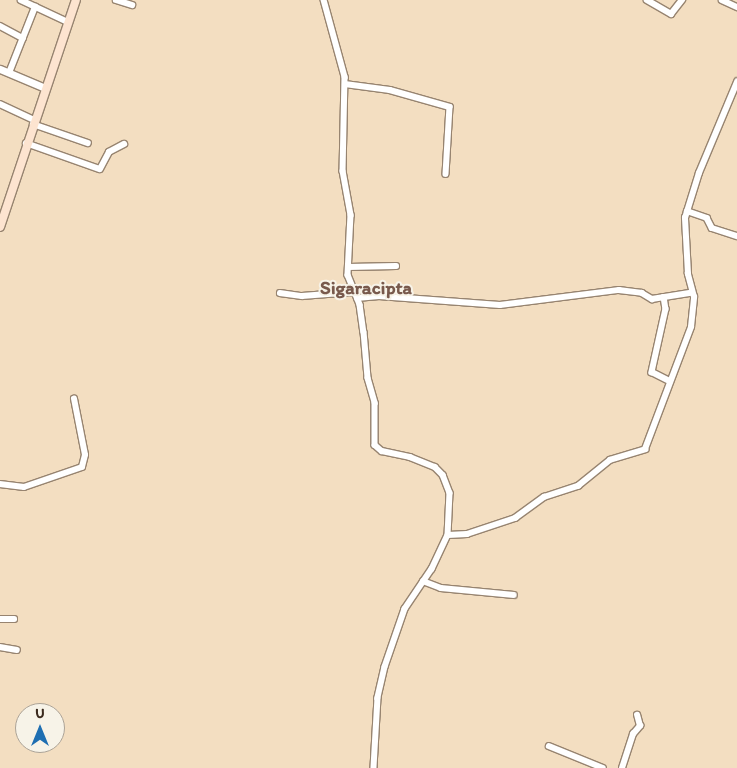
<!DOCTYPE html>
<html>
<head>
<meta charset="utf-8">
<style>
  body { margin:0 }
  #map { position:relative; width:737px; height:768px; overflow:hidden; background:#f3dec1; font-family:Itim,sans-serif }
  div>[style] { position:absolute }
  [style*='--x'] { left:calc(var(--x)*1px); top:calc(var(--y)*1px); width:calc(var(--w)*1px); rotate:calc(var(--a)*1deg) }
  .roads { filter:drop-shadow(1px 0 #978470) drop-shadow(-1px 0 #978470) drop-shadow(0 1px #978470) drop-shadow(0 -1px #978470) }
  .minor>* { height:5.5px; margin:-2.75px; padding:0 2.75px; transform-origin:2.75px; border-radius:2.75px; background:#fff }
  .tertiary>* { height:7px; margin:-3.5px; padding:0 3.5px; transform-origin:3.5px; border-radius:3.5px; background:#fff }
  .secondary>* { height:8px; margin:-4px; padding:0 4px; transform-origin:4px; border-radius:4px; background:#fde4d0 }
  span { translate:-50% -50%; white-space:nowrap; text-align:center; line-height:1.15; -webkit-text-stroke:4px #f7f3e8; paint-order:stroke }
  .quarter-label { font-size:19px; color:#78594c; font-weight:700 }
  .north { position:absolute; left:15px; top:703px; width:50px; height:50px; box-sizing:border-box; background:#f7f3e8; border:1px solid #aca397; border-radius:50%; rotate:0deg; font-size:14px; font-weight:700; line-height:20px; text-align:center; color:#3b2a1e }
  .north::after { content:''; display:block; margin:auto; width:18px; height:22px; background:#1f6fb2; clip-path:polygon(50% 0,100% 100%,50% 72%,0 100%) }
</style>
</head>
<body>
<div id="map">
  <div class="roads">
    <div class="minor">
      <div style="--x:21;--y:0;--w:52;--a:25.1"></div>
      <div style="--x:116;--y:0;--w:17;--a:17"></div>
      <div style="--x:324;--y:0;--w:80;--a:74.7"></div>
      <div style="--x:345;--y:77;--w:94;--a:91.2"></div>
      <div style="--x:343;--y:171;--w:45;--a:79.7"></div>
      <div style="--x:351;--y:215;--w:60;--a:92.9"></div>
      <div style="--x:348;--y:275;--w:32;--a:68"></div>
      <div style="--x:360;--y:305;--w:27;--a:82"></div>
      <div style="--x:364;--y:332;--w:46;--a:85"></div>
      <div style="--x:368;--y:378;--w:26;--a:74"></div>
      <div style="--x:375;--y:403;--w:42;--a:90"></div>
      <div style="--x:375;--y:445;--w:9;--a:41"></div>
      <div style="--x:382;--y:451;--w:29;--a:12"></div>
      <div style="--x:410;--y:457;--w:27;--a:22"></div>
      <div style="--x:435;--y:467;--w:11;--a:45"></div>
      <div style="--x:443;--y:475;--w:19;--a:69"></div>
      <div style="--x:450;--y:493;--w:42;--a:92.7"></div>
      <div style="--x:448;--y:535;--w:38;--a:115"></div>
      <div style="--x:432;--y:569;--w:48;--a:124"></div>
      <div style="--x:405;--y:609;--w:61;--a:109"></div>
      <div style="--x:385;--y:667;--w:32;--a:103"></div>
      <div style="--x:378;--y:698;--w:70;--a:93.3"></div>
      <div style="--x:647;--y:0;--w:28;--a:30"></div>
      <div style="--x:671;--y:14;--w:18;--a:-52"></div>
      <div style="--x:722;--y:0;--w:17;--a:25"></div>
      <div style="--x:0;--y:26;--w:26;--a:28"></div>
      <div style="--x:9;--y:73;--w:71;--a:-68.5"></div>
      <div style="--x:345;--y:84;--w:45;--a:7.6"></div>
      <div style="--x:390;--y:90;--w:62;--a:15.8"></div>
      <div style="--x:450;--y:107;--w:67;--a:93.4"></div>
      <div style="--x:0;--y:104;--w:38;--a:25"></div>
      <div style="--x:33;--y:124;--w:58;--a:19.1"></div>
      <div style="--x:26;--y:143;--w:78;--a:19.4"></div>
      <div style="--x:100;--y:169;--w:19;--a:-62"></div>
      <div style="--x:109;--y:152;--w:17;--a:-28"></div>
      <div style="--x:687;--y:211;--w:21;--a:19"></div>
      <div style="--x:707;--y:218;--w:11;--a:63"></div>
      <div style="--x:712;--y:228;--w:26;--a:18"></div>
      <div style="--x:348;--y:267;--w:48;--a:-1.2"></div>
      <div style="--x:280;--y:293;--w:22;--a:8"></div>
      <div style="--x:302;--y:296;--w:51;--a:-4.5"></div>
      <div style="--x:664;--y:297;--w:12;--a:81"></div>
      <div style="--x:666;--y:309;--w:65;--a:102.5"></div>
      <div style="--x:652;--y:372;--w:20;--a:27"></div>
      <div style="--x:357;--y:298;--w:22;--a:-5"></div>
      <div style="--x:379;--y:296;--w:121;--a:4.3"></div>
      <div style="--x:500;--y:305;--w:120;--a:-7.2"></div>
      <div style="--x:619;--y:290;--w:23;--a:7"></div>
      <div style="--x:642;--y:293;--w:12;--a:31"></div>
      <div style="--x:652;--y:299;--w:39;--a:-9"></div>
      <div style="--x:0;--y:484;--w:24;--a:7"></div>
      <div style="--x:24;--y:487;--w:61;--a:-19"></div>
      <div style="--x:82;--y:467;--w:12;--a:-76"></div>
      <div style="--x:85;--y:455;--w:57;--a:-101.1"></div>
      <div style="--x:448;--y:535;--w:19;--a:-3"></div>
      <div style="--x:467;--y:534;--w:51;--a:-18.4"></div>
      <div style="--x:515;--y:518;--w:36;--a:-36"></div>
      <div style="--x:544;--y:497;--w:36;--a:-18"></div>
      <div style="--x:578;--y:486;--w:41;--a:-39.1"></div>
      <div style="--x:610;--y:460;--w:37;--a:-17"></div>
      <div style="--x:645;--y:449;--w:130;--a:-69.3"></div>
      <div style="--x:691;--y:327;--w:30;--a:-84"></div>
      <div style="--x:694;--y:297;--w:24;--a:-105"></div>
      <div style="--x:688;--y:274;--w:56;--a:-93.1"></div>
      <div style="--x:685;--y:218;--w:47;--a:-72.7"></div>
      <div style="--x:699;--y:173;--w:99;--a:-67.3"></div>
      <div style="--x:423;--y:581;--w:19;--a:21"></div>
      <div style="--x:441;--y:588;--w:73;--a:5.5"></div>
      <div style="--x:0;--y:619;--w:14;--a:0"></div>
      <div style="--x:0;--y:647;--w:17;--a:10"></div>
      <div style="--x:549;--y:746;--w:58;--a:22.2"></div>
      <div style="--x:622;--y:768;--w:36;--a:-72"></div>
      <div style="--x:633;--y:734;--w:11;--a:-49"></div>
      <div style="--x:640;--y:726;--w:11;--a:-105"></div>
    </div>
    <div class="tertiary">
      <div style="--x:0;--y:69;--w:49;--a:22.9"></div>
    </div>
    <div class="secondary">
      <div style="--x:0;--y:227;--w:239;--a:-71.5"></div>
    </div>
  </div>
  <div class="quarter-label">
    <span style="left:366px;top:288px">Sigaracipta</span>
  </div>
  <div class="north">U</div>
</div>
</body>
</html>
